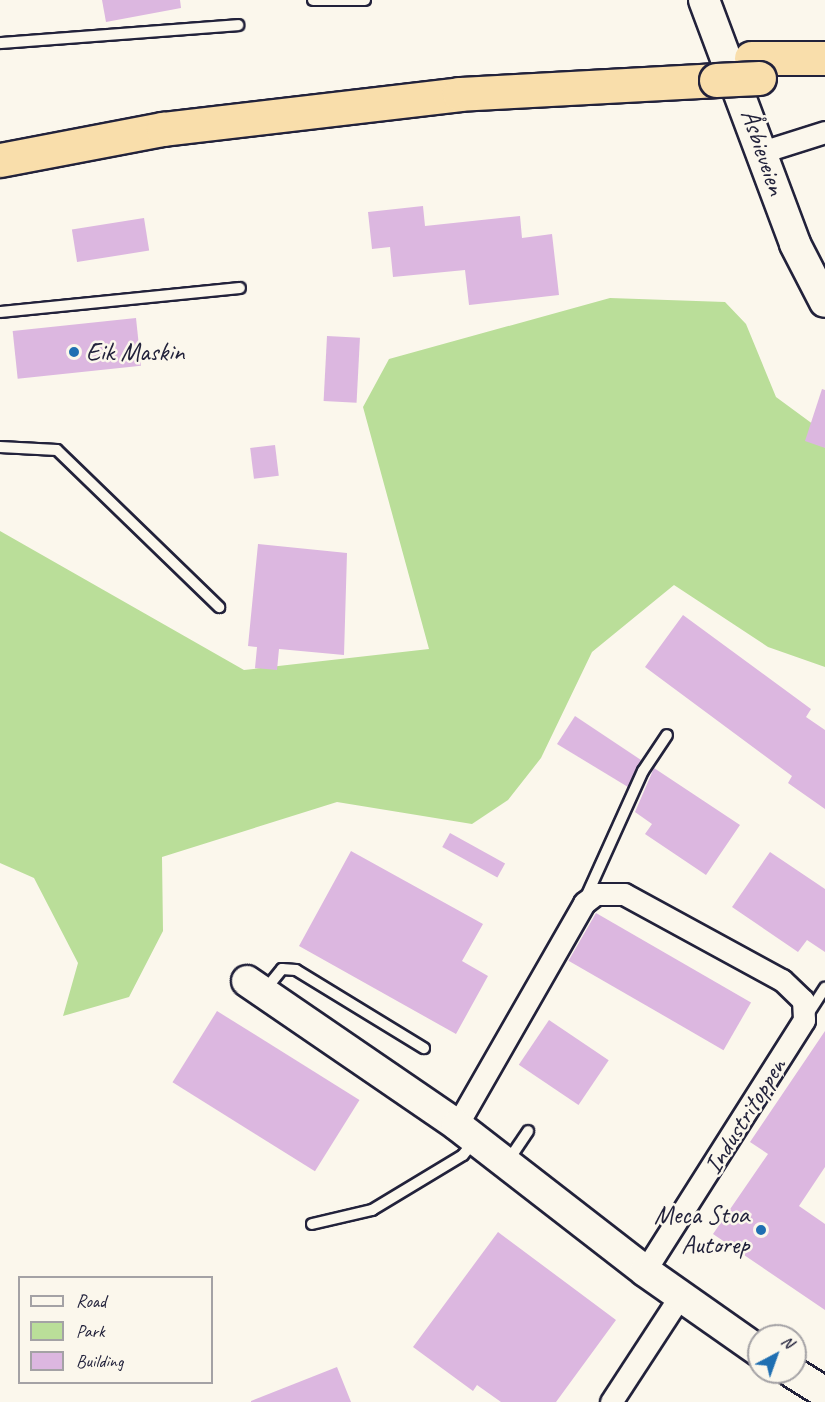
<!DOCTYPE html>
<html>
<head>
<meta charset="utf-8">
<style>
  body { margin:0 }
  #map { position:relative; width:825px; height:1402px; overflow:hidden; background:#fbf7ec; font-family:Caveat,sans-serif }
  div>[style] { position:absolute }
  [style*='--x'] { left:calc(var(--x)*1px); top:calc(var(--y)*1px); width:calc(var(--w)*1px); rotate:calc(var(--a)*1deg) }
  .green>* { inset:0; background:#bade99 }
  .building>* { inset:0; background:#dcb7e0; transform-origin:0 0 }
  .roads { filter:drop-shadow(2px 0 #22223b) drop-shadow(-2px 0 #22223b) drop-shadow(0 2px #22223b) drop-shadow(0 -2px #22223b) }
  .lane>* { height:10px; margin:-5px; padding:0 5px; transform-origin:5px; border-radius:5px; background:#fbf7ec }
  .street>* { height:21px; margin:-10.5px; padding:0 10.5px; transform-origin:10.5px; border-radius:10.5px; background:#fbf7ec }
  .secondary>* { height:30px; margin:-15px; padding:0 15px; transform-origin:15px; border-radius:15px; background:#fbf7ec }
  .highway>* { height:33px; margin:-16.5px; padding:0 16.5px; transform-origin:16.5px; border-radius:16.5px; background:#f9deab }
  .bridges { filter:drop-shadow(2px 0 #22223b) drop-shadow(-2px 0 #22223b) drop-shadow(0 2px #22223b) drop-shadow(0 -2px #22223b) }
  .highway-bridge>* { height:33px; margin:-16.5px; padding:0 16.5px; transform-origin:16.5px; border-radius:16.5px; background:#f9deab }
  .dots>* { width:16px; height:16px; translate:-50% -50%; box-sizing:border-box; border:3px solid #fbf7ec; border-radius:50% }
  span { translate:-50% -50%; white-space:nowrap; text-align:center; line-height:1.15; -webkit-text-stroke:5px #fbf7ec; paint-order:stroke }
  .street-label { font-size:26px; color:#22223b }
  .poi-label { font-size:26px; color:#22223b }
  .left { translate:0 -50%; text-align:left }
  .right { translate:-100% -50%; text-align:right }
  .legend { position:absolute; left:18px; top:1276px; width:195px; height:108px; box-sizing:border-box; background:#fbf7ec; border:2px solid #a4a2a5; margin:0; padding:8px 10px; list-style:none; font-size:18px; color:#22223b }
  .legend li { display:flex; align-items:center; gap:12px; height:30px }
  .legend b { width:30px; border:2px solid #a4a2a5 }
  .north { position:absolute; left:747px; top:1324px; width:60px; height:60px; box-sizing:border-box; background:#fbf7ec; border:2px solid #a4a2a5; border-radius:50%; rotate:41deg; font-size:16px; font-weight:700; line-height:24px; text-align:center; color:#22223b }
  .north::after { content:''; display:block; margin:auto; width:21px; height:27px; background:#1f6fb2; clip-path:polygon(50% 0,100% 100%,50% 72%,0 100%) }
</style>
</head>
<body>
<div id="map">
  <div class="green">
    <div style="clip-path:polygon(610px 298px,725px 302px,746px 324px,776px 397px,825px 433px,825px 667px,768px 647px,674px 585px,592px 652px,541px 758px,508px 800px,472px 824px,337px 802px,162px 857px,163px 931px,129px 997px,63px 1016px,78px 963px,34px 878px,0 863px,0 531px,244px 670px,429px 649px,363px 407px,389px 359px)"></div>
  </div>
  <div class="building">
    <div style="clip-path:polygon(102px 0,180px 0,181px 8px,106px 22px)"></div>
    <div style="clip-path:polygon(423px 206px,425px 226px,520px 216px,522px 238px,552px 234px,559px 295px,469px 305px,465px 270px,393px 277px,390px 247px,372px 249px,368px 212px)"></div>
    <div style="left:144px;top:218px;width:33px;height:73px;rotate:81deg"></div>
    <div style="left:136px;top:318px;width:48px;height:124px;rotate:84deg"></div>
    <div style="left:327px;top:336px;width:33px;height:65px;rotate:3deg"></div>
    <div style="clip-path:polygon(822px 389px,825px 390px,825px 448px,805px 441px)"></div>
    <div style="left:275px;top:445px;width:31px;height:25px;rotate:83deg"></div>
    <div style="clip-path:polygon(258px 544px,347px 553px,344px 655px,279px 649px,277px 670px,255px 668px,257px 647px,248px 646px)"></div>
    <div style="clip-path:polygon(683px 615px,811px 709px,806px 717px,825px 730px,825px 809px,788px 783px,792px 776px,645px 667px)"></div>
    <div style="clip-path:polygon(575px 716px,641px 760px,628px 787px,557px 744px)"></div>
    <div style="clip-path:polygon(654px 768px,740px 825px,706px 875px,645px 834px,652px 824px,635px 812px)"></div>
    <div style="left:450px;top:833px;width:63px;height:16px;rotate:29deg"></div>
    <div style="clip-path:polygon(351px 851px,483px 924px,462px 961px,488px 976px,456px 1034px,299px 946px)"></div>
    <div style="clip-path:polygon(770px 852px,825px 889px,825px 952px,807px 940px,798px 952px,732px 907px)"></div>
    <div style="left:596px;top:913px;width:179px;height:55px;rotate:30deg"></div>
    <div style="left:217px;top:1011px;width:168px;height:84px;rotate:32deg"></div>
    <div style="left:549px;top:1020px;width:72px;height:54px;rotate:34deg"></div>
    <div style="clip-path:polygon(825px 1031px,825px 1167px,799px 1206px,825px 1224px,825px 1310px,713px 1234px,768px 1154px,750px 1142px)"></div>
    <div style="clip-path:polygon(498px 1232px,616px 1320px,556px 1402px,501px 1402px,477px 1385px,473px 1391px,413px 1347px)"></div>
    <div style="clip-path:polygon(337px 1367px,351px 1402px,251px 1402px,251px 1401px)"></div>
  </div>
  <div class="roads">
    <div class="lane">
      <div style="--x:313;--y:0;--w:52;--a:0"></div>
      <div style="--x:0;--y:43;--w:239;--a:-4.3"></div>
      <div style="--x:0;--y:312;--w:241;--a:-5.7"></div>
      <div style="--x:0;--y:447;--w:57;--a:3"></div>
      <div style="--x:57;--y:450;--w:226;--a:44.1"></div>
      <div style="--x:586;--y:897;--w:138;--a:-65.7"></div>
      <div style="--x:643;--y:771;--w:43;--a:-56.3"></div>
      <div style="--x:265;--y:990;--w:27;--a:-51"></div>
      <div style="--x:282;--y:969;--w:14;--a:4"></div>
      <div style="--x:296;--y:970;--w:150;--a:31.4"></div>
      <div style="--x:806;--y:1017;--w:35;--a:-57"></div>
      <div style="--x:508;--y:1161;--w:36;--a:-56"></div>
      <div style="--x:312;--y:1224;--w:62;--a:-13.1"></div>
      <div style="--x:372;--y:1210;--w:106;--a:-31.1"></div>
      <div style="--x:463;--y:1155;--w:19;--a:-51"></div>
    </div>
    <div class="street">
      <div style="--x:765;--y:151;--w:63;--a:-17.6"></div>
      <div style="--x:457;--y:1125;--w:256;--a:-60.2"></div>
      <div style="--x:584;--y:903;--w:15;--a:-37"></div>
      <div style="--x:596;--y:894;--w:28;--a:0"></div>
      <div style="--x:624;--y:894;--w:180;--a:28.6"></div>
      <div style="--x:782;--y:980;--w:29;--a:44"></div>
      <div style="--x:803;--y:1000;--w:20;--a:87"></div>
      <div style="--x:804;--y:1020;--w:297;--a:122.4"></div>
      <div style="--x:611;--y:1402;--w:126;--a:-56.9"></div>
    </div>
    <div class="secondary">
      <div style="--x:704;--y:0;--w:260;--a:69.5"></div>
      <div style="--x:795;--y:244;--w:65;--a:62.7"></div>
      <div style="--x:247;--y:981;--w:255;--a:34.4"></div>
      <div style="--x:457;--y:1125;--w:238;--a:37.8"></div>
      <div style="--x:645;--y:1271;--w:139;--a:35.1"></div>
      <div style="--x:792;--y:1372;--w:39;--a:32"></div>
    </div>
    <div class="highway">
      <div style="--x:751;--y:58;--w:74;--a:0"></div>
      <div style="--x:0;--y:160;--w:166;--a:-10.8"></div>
      <div style="--x:163;--y:129;--w:298;--a:-6.7"></div>
      <div style="--x:459;--y:94;--w:257;--a:-3.1"></div>
    </div>
  </div>
  <div class="bridges">
    <div class="highway-bridge">
      <div style="--x:716;--y:80;--w:43;--a:-2.7"></div>
    </div>
  </div>
  <div class="dots">
    <div style="left:74px;top:352px;background:#1f6fb2"></div>
    <div style="left:761px;top:1230px;background:#1f6fb2"></div>
  </div>
  <div class="street-label">
    <span style="left:763px;top:152px;rotate:71deg">Åsbieveien</span>
    <span style="left:745px;top:1116px;rotate:-58deg">Industritoppen</span>
  </div>
  <div class="poi-label">
    <span class="left" style="left:86px;top:352px">Eik Maskin</span>
    <span class="right" style="left:749px;top:1230px">Meca Stoa<br>Autorep</span>
  </div>
  <ul class="legend">
  <li><b style="height:8px;background:#fbf7ec"></b>Road</li>
  <li><b style="height:16px;background:#bade99"></b>Park</li>
  <li><b style="height:16px;background:#dcb7e0"></b>Building</li>
  </ul>
  <div class="north">N</div>
</div>
</body>
</html>
